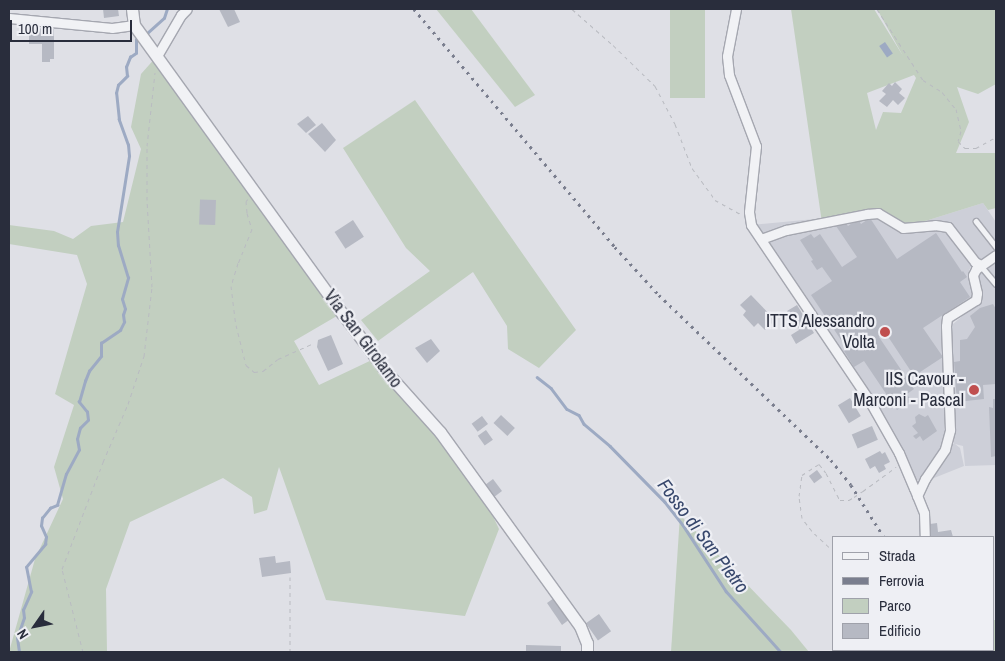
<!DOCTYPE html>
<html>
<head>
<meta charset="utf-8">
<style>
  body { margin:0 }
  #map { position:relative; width:1005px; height:661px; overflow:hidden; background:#dfe0e6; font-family:"Archivo Narrow",sans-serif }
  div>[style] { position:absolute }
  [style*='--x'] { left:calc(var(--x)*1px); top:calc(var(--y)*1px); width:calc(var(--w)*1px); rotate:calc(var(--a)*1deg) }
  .built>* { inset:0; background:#cdcfd8 }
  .green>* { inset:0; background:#c2cfc0; transform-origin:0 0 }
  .water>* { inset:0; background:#9daac3; transform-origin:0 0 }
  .stream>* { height:2.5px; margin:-1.25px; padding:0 1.25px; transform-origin:1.25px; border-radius:1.25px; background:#9daac3 }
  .building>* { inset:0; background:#b6b9c3; transform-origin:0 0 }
  .path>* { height:1px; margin-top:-0.5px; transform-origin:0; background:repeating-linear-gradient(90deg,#b9bbc1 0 4px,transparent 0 8px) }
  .roads { filter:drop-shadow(1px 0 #a5a7b0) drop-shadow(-1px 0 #a5a7b0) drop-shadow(0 1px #a5a7b0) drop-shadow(0 -1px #a5a7b0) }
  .service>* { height:4.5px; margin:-2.25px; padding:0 2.25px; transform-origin:2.25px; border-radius:2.25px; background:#f1f2f5 }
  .minor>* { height:9px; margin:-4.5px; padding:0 4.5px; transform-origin:4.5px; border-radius:4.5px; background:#f1f2f5 }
  .tertiary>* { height:11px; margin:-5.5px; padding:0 5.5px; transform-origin:5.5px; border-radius:5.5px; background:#f1f2f5 }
  .rail>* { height:2.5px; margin-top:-1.25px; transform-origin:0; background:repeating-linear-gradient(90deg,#7a7e8e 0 2.5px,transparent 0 7.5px) }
  .path-bridge>* { height:1px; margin-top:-0.5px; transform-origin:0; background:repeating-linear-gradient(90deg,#b9bbc1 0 4px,transparent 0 8px) }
  .dots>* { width:14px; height:14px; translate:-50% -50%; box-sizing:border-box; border:2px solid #eeeff4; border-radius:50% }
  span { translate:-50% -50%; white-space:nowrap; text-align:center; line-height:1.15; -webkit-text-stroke:4.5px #eeeff4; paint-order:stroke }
  .poi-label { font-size:18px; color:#292d3c }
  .right { translate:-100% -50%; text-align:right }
  .street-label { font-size:18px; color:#292d3c }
  .water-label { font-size:19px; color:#37476c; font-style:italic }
  .frame { position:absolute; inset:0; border:10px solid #292d3c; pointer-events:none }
  .legend { position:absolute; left:832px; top:536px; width:162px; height:115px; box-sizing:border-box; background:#eeeff4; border:1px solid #9fa1aa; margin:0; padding:6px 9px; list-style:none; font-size:15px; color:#292d3c }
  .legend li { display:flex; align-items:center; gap:10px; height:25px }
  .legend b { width:25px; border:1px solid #9fa1aa }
  .north { position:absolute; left:10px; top:601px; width:50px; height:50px; -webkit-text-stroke:4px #eeeff4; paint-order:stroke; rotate:237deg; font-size:14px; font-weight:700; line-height:20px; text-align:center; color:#292d3c }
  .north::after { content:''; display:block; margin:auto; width:18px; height:22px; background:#292d3c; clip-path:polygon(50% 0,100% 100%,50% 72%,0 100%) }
  .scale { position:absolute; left:10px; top:20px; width:122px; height:22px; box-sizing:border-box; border:2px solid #292d3c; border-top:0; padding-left:6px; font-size:15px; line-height:18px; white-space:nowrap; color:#292d3c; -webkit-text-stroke:4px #eeeff4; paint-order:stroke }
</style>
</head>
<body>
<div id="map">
  <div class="built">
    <div style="clip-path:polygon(983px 203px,996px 222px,996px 252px,972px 265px,969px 270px,972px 299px,942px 321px,945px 439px,954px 444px,950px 336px,952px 325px,981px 300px,978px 273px,996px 262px,996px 465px,965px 466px,963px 446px,955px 444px,960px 448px,964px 466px,929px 480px,916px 480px,877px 405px,766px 238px,751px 225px,878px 213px,903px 228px)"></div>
  </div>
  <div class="green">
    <div style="clip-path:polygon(436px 9px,471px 9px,535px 95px,515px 107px)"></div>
    <div style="left:670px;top:9px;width:35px;height:89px"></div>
    <div style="clip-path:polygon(evenodd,791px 9px,874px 9px,903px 56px,877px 9px,996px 9px,996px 84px,978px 94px,957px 87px,969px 122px,956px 153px,996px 153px,996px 208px,988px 210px,983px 203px,903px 228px,878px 213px,822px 223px,791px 9px,914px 75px,916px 78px,901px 113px,883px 112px,876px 130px,867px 93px,914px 75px)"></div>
    <div style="clip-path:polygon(157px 56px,342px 313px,294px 341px,319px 385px,376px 358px,483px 495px,499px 529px,465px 616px,326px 600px,279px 467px,267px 510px,254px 514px,252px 497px,223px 478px,130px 522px,106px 589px,107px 652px,9px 652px,35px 559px,63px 499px,54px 467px,74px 405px,55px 394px,87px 284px,77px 255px,9px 244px,9px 225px,54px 231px,73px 239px,91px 226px,123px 222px,141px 149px,131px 127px,141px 74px)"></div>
    <div style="clip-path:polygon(415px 100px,576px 330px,539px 368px,508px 349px,507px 326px,473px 272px,378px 341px,361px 320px,430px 271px,406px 248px,343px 148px)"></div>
    <div style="clip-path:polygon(680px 515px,791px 630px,809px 652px,671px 652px)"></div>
    <div style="clip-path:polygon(994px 620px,996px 620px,996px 652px,965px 652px,964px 650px,994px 650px)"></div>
  </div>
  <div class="water">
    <div style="left:885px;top:42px;width:14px;height:7px;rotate:56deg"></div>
  </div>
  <div class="stream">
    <div style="--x:145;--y:35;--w:25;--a:-42"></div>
    <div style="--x:164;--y:18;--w:9;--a:-72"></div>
    <div style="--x:537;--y:377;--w:18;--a:38"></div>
    <div style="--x:551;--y:388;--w:26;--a:53"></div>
    <div style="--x:567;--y:409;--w:13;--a:27"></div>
    <div style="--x:579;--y:415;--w:10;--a:61"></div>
    <div style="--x:584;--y:424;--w:34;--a:40"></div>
    <div style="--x:610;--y:446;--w:78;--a:45.5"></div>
    <div style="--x:665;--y:502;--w:29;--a:52"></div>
    <div style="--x:683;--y:525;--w:79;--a:56.9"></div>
    <div style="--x:726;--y:591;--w:82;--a:48"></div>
    <div style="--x:19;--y:652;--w:14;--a:-98"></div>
    <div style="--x:17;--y:638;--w:21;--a:-71"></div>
    <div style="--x:24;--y:618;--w:8;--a:-97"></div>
    <div style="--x:23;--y:610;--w:20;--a:-66"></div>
    <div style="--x:31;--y:592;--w:25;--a:-101"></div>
    <div style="--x:26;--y:567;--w:30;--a:-50"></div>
    <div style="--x:45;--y:544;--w:7;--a:-82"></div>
    <div style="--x:46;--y:537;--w:12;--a:-114"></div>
    <div style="--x:41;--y:526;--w:8;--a:-83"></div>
    <div style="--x:42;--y:518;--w:13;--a:-51"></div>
    <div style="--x:50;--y:508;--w:8;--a:-23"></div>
    <div style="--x:57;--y:505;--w:32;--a:-74"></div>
    <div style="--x:66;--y:474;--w:27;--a:-62"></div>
    <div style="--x:79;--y:450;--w:11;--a:-100"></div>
    <div style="--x:77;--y:439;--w:11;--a:-75"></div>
    <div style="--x:80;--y:428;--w:11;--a:-45"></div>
    <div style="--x:88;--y:420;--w:8;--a:-97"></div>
    <div style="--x:87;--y:412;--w:13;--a:-129"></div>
    <div style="--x:79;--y:402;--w:22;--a:-74"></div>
    <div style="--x:85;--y:381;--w:11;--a:-68"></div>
    <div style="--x:89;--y:371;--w:19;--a:-51"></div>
    <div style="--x:101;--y:356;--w:13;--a:-90"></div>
    <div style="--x:101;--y:343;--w:23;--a:-34"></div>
    <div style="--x:120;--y:330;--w:9;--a:-63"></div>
    <div style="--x:124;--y:322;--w:7;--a:-98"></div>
    <div style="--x:123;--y:315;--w:6;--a:-72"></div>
    <div style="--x:125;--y:309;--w:10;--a:-107"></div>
    <div style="--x:122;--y:299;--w:22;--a:-74"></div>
    <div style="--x:128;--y:278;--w:34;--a:-107"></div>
    <div style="--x:118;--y:246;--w:14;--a:-94"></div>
    <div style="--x:117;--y:232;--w:77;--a:-81"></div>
    <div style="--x:129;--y:156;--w:11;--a:-95"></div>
    <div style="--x:128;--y:145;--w:27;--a:-110"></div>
    <div style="--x:119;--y:120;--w:27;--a:-96"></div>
    <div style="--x:116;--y:93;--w:8;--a:-76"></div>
    <div style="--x:118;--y:85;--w:13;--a:-45"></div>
    <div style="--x:127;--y:76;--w:9;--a:-96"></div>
    <div style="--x:126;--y:67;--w:11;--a:-68"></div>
    <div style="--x:130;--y:57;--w:7;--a:-34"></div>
    <div style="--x:136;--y:53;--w:13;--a:-90"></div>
    <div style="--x:136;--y:40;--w:4;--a:-27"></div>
  </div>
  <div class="building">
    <div style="clip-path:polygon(103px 9px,118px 9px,119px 16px,104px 18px)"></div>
    <div style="clip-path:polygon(219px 9px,234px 9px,240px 22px,228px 27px)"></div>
    <div style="clip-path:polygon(29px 28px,54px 29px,54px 59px,50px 59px,50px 62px,42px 62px,42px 44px,29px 44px)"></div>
    <div style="clip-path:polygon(895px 82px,902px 89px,899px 93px,905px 98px,898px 105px,893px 100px,887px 107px,879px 101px,886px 94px,882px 91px,889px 83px,892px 86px)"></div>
    <div style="clip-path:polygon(308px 116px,316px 125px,306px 133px,297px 124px)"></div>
    <div style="clip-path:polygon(322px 123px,336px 140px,325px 152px,308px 134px)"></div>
    <div style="left:216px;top:200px;width:25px;height:16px;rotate:92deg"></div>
    <div style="clip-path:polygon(870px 218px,897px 259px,936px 233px,962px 272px,963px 271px,967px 277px,960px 282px,970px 297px,923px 328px,943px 357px,914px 376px,885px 332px,879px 337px,914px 389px,907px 394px,911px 401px,897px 410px,864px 361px,854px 367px,844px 351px,847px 349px,811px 295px,832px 281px,822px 267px,817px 270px,811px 261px,813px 260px,800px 240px,811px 234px,814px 238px,820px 234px,842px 267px,857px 257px,836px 226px,844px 221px,848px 226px,858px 219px,861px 224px)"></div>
    <div style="left:353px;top:220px;width:20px;height:22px;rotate:57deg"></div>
    <div style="clip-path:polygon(751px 295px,775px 320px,765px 330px,758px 323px,754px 327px,743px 315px,746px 311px,740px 305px)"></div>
    <div style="clip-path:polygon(993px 304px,996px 309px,996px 384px,983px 385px,984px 399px,957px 402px,954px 362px,960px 361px,960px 340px,967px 339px,975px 327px,970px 316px,980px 308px)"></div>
    <div style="clip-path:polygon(797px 305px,814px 333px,796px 344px,791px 335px,799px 330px,787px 311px)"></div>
    <div style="clip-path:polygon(331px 335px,343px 364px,328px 371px,317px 347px,318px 340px)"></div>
    <div style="clip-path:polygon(431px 339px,440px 351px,427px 363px,415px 348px)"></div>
    <div style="left:850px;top:398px;width:21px;height:14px;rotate:59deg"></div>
    <div style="clip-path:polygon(993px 399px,996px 399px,996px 456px,991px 457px,989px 407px,993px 408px)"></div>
    <div style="clip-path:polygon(919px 414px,925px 417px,928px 415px,937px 431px,923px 441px,920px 436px,916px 439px,913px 436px,918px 433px,912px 426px,916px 423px,915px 417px)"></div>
    <div style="left:501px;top:415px;width:19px;height:11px;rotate:43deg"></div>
    <div style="left:482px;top:416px;width:10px;height:13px;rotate:53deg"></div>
    <div style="left:872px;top:426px;width:15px;height:22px;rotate:67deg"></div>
    <div style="left:486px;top:430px;width:12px;height:10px;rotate:55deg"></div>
    <div style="clip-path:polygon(880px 451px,882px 454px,885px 452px,890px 462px,884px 465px,886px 469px,879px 473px,875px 466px,870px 469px,865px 459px)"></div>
    <div style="left:817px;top:470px;width:9px;height:10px;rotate:54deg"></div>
    <div style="left:493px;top:479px;width:15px;height:12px;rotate:53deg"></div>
    <div style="clip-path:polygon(937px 523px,938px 532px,951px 530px,953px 537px,928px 537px,928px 534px,931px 534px,930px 524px)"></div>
    <div style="clip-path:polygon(275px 556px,276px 563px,290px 561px,291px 573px,262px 577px,259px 558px)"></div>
    <div style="clip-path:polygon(554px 598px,570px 619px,562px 625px,547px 603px)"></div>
    <div style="left:599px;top:614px;width:21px;height:16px;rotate:55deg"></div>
    <div style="clip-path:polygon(526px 645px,561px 646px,561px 652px,526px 652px)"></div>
  </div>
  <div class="path">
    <div style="--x:572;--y:9;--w:55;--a:41.3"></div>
    <div style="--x:613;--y:45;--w:59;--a:44.3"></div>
    <div style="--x:655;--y:86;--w:43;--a:62.2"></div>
    <div style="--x:675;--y:124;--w:47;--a:68.9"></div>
    <div style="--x:692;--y:168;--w:39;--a:54"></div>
    <div style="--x:715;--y:200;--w:29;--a:29"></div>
    <div style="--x:877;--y:9;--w:85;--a:57.1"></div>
    <div style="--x:923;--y:80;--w:22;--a:32"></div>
    <div style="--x:942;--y:92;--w:22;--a:51"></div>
    <div style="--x:956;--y:109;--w:23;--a:77"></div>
    <div style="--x:961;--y:131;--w:10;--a:107"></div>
    <div style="--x:958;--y:141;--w:10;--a:45"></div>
    <div style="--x:965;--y:148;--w:11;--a:0"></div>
    <div style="--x:976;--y:148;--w:23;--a:-29"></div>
    <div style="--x:248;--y:199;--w:3;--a:135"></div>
    <div style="--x:246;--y:201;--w:12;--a:85"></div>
    <div style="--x:247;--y:213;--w:17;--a:73"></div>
    <div style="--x:252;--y:229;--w:37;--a:112"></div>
    <div style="--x:238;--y:263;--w:24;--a:107"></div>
    <div style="--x:231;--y:286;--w:39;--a:83"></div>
    <div style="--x:236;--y:325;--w:41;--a:76"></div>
    <div style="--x:246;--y:365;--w:11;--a:41"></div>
    <div style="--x:254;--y:372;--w:9;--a:-6"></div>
    <div style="--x:263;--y:371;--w:19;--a:-39"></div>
    <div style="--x:278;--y:359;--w:39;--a:-24"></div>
    <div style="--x:863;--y:491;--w:41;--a:-36"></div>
    <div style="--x:829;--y:547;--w:23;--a:-137"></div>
    <div style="--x:812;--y:531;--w:16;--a:-128"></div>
    <div style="--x:802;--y:518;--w:22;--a:-98"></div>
    <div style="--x:799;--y:496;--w:21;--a:-82"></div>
    <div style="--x:802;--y:475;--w:20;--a:-33"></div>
    <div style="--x:819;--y:464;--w:11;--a:52"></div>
    <div style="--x:826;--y:473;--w:30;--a:63"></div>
    <div style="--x:840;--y:500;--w:9;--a:0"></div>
    <div style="--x:849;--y:500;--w:6;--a:-31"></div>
    <div style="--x:83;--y:652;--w:86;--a:-104.2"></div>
    <div style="--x:62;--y:569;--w:115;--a:-69"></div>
    <div style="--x:103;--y:462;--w:63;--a:-66.7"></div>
    <div style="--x:128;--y:404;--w:51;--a:-71.6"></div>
    <div style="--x:144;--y:356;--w:69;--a:-83.4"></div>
    <div style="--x:152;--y:287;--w:87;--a:-93.3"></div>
    <div style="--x:147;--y:200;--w:54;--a:-90"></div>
    <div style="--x:147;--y:146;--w:74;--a:-83.8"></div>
    <div style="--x:290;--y:652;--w:75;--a:-90"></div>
  </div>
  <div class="roads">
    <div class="service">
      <div style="--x:976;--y:221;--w:33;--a:52"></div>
      <div style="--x:981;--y:266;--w:23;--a:50"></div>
    </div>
    <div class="minor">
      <div style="--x:736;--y:9;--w:48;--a:100.8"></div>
      <div style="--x:727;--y:56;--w:19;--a:84"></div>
      <div style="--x:729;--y:75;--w:76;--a:69.2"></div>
      <div style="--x:756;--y:146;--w:66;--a:96.1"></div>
      <div style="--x:749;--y:212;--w:13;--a:81"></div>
      <div style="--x:751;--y:225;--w:211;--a:56"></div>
      <div style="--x:869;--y:400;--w:61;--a:60.5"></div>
      <div style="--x:899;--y:453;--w:38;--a:67"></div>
      <div style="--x:914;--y:488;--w:27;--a:68"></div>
      <div style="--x:924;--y:513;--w:24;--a:88"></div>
      <div style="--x:9;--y:18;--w:103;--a:5.5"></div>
      <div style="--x:112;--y:28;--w:22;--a:-8"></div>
      <div style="--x:157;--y:56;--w:48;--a:-59.7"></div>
      <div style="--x:181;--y:15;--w:8;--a:-45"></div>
      <div style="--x:761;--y:239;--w:27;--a:-20"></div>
      <div style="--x:786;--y:230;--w:83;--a:-11.2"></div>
      <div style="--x:867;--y:214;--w:11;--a:-5"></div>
      <div style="--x:878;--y:213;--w:29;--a:31"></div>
      <div style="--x:903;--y:228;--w:32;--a:-5"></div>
      <div style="--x:935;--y:225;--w:13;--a:9"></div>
      <div style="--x:948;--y:227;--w:44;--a:52.4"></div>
      <div style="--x:975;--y:262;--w:7;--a:27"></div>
      <div style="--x:917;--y:496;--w:19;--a:-65"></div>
      <div style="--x:925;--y:479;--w:36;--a:-56"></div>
      <div style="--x:945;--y:449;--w:20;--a:-75"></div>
      <div style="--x:950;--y:430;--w:104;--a:-92.2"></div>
      <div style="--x:946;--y:326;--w:8;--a:-83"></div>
      <div style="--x:947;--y:318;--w:34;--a:-32"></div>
      <div style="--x:976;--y:300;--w:7;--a:-82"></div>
      <div style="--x:977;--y:293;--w:18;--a:-103"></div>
      <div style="--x:973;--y:275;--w:7;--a:-63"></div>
      <div style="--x:976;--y:269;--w:24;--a:-35"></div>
      <div style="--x:956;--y:650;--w:2;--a:63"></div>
    </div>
    <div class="tertiary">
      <div style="--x:132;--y:9;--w:16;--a:83"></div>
      <div style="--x:134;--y:25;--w:355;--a:54.2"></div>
      <div style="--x:342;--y:313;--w:76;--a:53"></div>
      <div style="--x:388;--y:374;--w:78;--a:48.1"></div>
      <div style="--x:440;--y:432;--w:239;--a:54.2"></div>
      <div style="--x:580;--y:626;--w:18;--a:68"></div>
      <div style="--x:587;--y:643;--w:9;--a:90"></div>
    </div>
  </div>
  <div class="rail">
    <div style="--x:414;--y:9;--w:312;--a:49.8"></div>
    <div style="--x:615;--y:247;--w:65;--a:47.5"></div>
    <div style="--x:659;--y:295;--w:238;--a:43.8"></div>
    <div style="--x:831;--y:460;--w:32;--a:51"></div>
    <div style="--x:851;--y:485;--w:62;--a:57.6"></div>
    <div style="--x:939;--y:650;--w:2;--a:63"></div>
  </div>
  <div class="path-bridge">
    <div style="--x:854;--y:497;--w:11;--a:-34"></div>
  </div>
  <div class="dots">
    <div style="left:885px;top:332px;background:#c04f4f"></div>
    <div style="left:974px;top:390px;background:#c04f4f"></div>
  </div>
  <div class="poi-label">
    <span class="right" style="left:875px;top:332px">ITTS Alessandro<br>Volta</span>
    <span class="right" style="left:964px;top:390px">IIS Cavour -<br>Marconi - Pascal</span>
  </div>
  <div class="street-label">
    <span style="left:363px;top:339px;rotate:53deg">Via San Girolamo</span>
  </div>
  <div class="water-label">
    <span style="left:703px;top:536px;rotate:53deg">Fosso di San Pietro</span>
  </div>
  <div class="frame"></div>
  <ul class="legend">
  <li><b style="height:6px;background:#f1f2f5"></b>Strada</li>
  <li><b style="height:6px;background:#7a7e8e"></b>Ferrovia</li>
  <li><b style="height:14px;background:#c2cfc0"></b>Parco</li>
  <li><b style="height:14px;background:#b6b9c3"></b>Edificio</li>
  </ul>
  <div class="north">N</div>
  <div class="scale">100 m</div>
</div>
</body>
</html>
